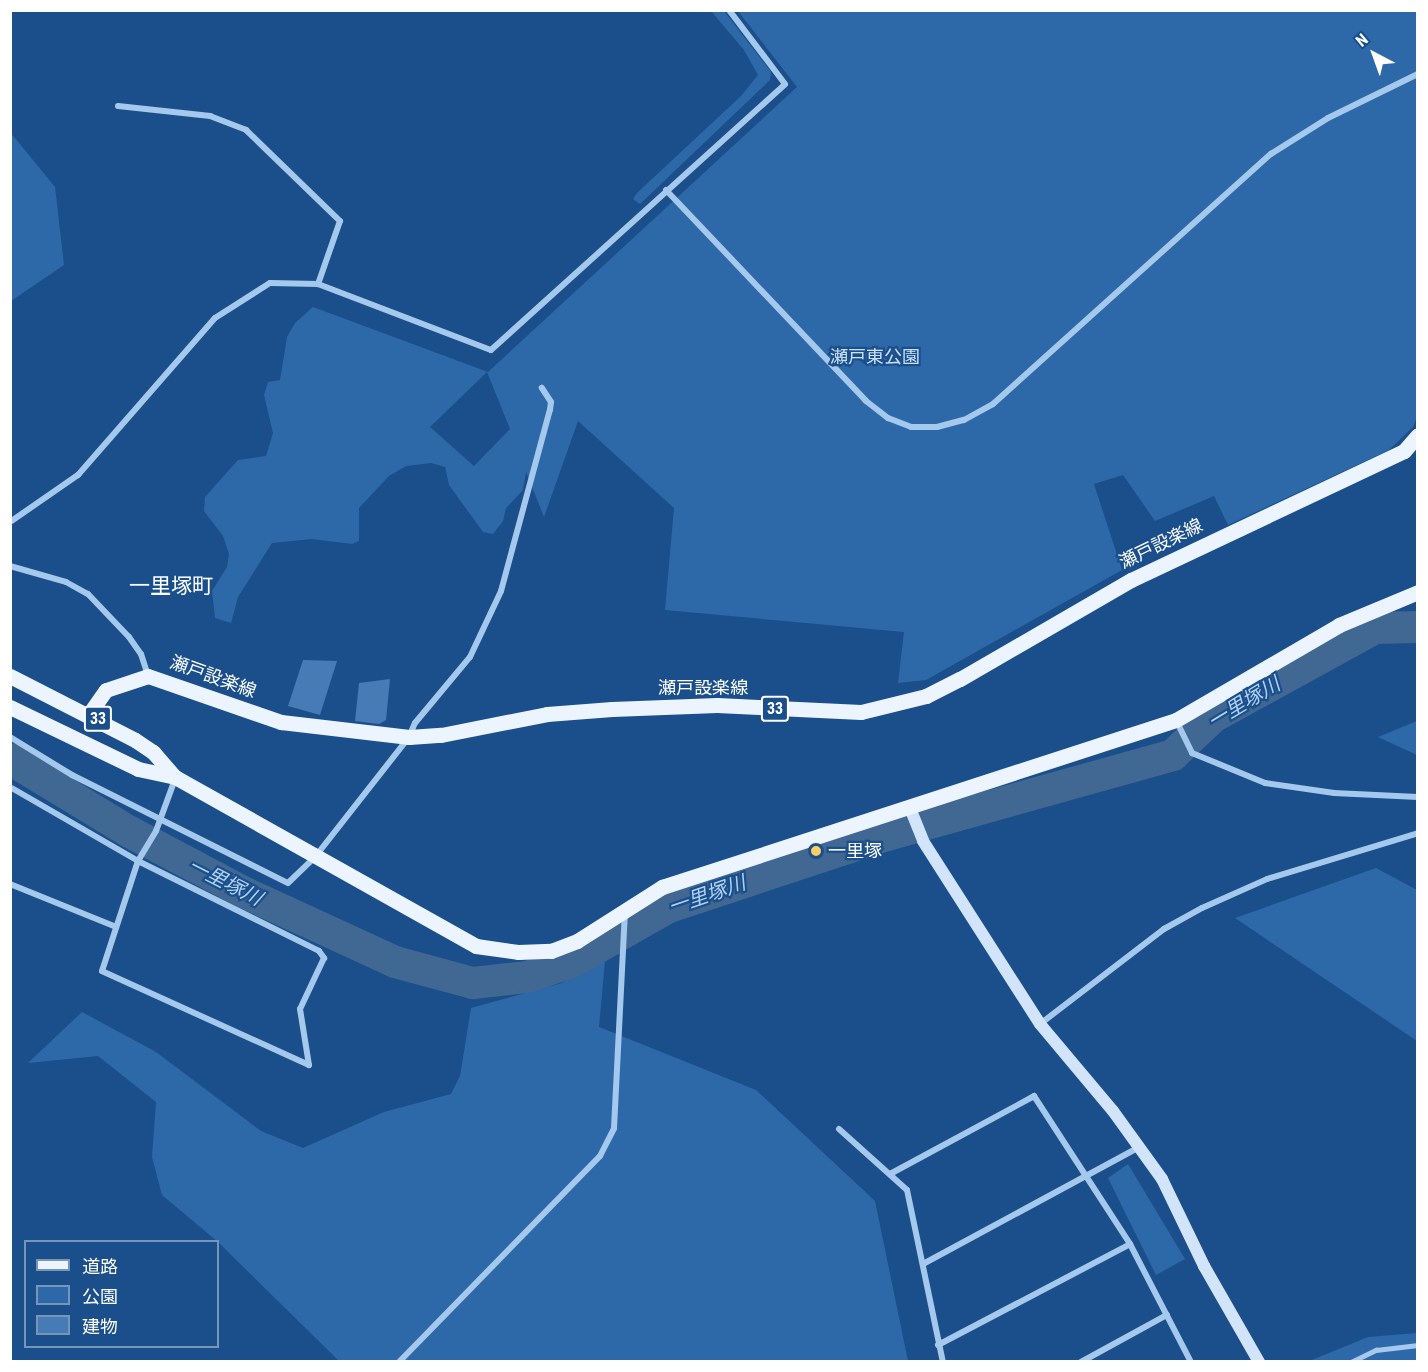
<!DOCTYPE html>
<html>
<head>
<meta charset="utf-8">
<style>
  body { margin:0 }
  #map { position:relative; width:1428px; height:1372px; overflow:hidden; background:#1a4f8b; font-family:"Roboto Condensed","Noto Sans JP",sans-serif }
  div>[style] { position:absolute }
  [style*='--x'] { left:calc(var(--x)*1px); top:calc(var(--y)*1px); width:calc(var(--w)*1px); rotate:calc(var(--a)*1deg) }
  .green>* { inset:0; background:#2d69a9 }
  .river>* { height:32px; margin:-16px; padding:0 16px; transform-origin:16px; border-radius:16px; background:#416793 }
  .building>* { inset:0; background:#477bb6 }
  .lane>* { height:4.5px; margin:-2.25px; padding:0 2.25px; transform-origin:2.25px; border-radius:2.25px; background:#a5c8ed }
  .street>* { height:6px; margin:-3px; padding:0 3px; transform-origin:3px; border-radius:3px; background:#a5c8ed }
  .secondary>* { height:12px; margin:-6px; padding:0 6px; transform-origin:6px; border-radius:6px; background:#d2e4fa }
  .primary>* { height:15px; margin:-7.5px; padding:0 7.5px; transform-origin:7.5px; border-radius:7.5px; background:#ebf4ff }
  .dots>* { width:16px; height:16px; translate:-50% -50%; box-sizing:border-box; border:3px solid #1a4f8b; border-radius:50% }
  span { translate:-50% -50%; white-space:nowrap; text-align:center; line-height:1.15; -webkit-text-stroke:4.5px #1a4f8b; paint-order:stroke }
  .shield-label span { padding:2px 4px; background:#1a4f8b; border:2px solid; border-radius:4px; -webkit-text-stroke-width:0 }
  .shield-label { font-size:16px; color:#fff; font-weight:700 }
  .park-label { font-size:18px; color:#cbe1fa }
  .street-label { font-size:18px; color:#fff }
  .poi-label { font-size:18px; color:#fff }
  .left { translate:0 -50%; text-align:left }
  .water-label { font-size:20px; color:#b1d2f5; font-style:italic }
  .quarter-label { font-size:21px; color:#fff }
  .frame { position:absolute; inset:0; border:12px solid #fff; pointer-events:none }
  .legend { position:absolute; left:24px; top:1240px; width:195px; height:108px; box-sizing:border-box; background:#1a4f8b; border:2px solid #7695b9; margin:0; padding:8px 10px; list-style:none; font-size:18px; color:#fff }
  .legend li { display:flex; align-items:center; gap:12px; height:30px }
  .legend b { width:30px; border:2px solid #7695b9 }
  .north { position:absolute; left:1344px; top:24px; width:60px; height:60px; -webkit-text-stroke:4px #1a4f8b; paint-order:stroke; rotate:319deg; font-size:16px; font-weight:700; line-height:24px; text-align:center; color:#fff }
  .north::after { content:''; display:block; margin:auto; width:21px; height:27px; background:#fff; clip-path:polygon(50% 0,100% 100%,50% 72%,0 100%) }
</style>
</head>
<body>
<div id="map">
  <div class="green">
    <div style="clip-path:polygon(711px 11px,724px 11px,771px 72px,770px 80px,640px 204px,633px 199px,637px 193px,741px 96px,758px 75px,744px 50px)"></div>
    <div style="clip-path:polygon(evenodd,738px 11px,1417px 11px,1418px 414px,1413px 427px,1389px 450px,1228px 525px,1214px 496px,1155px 521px,1123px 475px,1094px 484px,1122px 570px,926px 680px,898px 683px,904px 632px,665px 610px,674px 508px,578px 421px,544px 517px,526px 472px,523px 490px,506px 508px,503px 521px,493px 534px,483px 532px,449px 485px,445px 467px,431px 463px,406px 466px,389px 476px,359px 508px,359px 541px,352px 544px,312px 539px,272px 543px,238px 597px,231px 623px,215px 618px,212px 591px,227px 567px,229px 554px,223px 536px,204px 511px,205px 497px,238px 460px,266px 456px,273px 433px,264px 395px,268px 382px,280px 380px,287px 337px,295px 323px,313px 307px,488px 372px,797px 87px,738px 11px,487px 372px,510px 429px,474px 466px,430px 427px,487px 372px)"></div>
    <div style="clip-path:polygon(10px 132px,55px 187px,64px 265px,11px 301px)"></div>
    <div style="clip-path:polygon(1417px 721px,1417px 755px,1378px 737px)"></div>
    <div style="clip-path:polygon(1376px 868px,1417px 890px,1417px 1041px,1235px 918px)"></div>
    <div style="clip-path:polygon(606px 950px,599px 1027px,756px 1090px,875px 1201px,908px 1361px,339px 1361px,218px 1242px,162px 1195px,152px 1157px,156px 1102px,98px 1056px,28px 1063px,82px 1012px,156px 1052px,261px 1131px,303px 1148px,384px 1112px,451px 1094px,460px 1076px,471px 1008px,562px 983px)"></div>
    <div style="clip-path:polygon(1128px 1164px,1185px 1259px,1156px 1275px,1108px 1178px)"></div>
    <div style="clip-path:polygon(1417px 1333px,1417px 1361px,1307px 1362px,1368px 1337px)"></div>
  </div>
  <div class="river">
    <div style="--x:10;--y:759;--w:138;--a:31.4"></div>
    <div style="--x:128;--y:831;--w:130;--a:27.9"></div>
    <div style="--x:243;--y:892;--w:167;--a:24.7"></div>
    <div style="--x:395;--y:962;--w:81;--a:15.1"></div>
    <div style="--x:473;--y:983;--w:54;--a:-6.3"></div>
    <div style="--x:527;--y:977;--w:47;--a:-18.4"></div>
    <div style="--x:572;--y:962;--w:112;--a:-29.6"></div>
    <div style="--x:669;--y:907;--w:230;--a:-18.3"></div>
    <div style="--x:887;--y:835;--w:297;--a:-15.6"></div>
    <div style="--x:1173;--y:755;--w:55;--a:-43.5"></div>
    <div style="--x:1213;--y:717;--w:185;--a:-28.8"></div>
    <div style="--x:1375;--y:628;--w:43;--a:-1.3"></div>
  </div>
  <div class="building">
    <div style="clip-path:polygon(303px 660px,337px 661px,320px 715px,288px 706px)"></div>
    <div style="clip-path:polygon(390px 679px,386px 720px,379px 724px,355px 721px,359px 683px)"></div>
  </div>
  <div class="lane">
    <div style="--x:1351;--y:1362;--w:28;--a:-26"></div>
    <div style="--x:1376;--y:1350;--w:42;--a:-6.8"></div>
  </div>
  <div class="street">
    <div style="--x:118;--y:106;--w:93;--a:6.2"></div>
    <div style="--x:210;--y:116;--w:39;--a:21"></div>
    <div style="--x:246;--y:130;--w:131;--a:44.1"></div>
    <div style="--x:340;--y:221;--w:67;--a:109.2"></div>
    <div style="--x:666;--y:190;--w:291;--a:46.5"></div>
    <div style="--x:866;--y:401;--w:28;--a:38"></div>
    <div style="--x:888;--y:418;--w:25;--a:21"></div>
    <div style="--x:911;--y:427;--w:26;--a:0"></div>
    <div style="--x:937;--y:427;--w:28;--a:-15"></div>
    <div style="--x:964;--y:420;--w:33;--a:-29"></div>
    <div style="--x:993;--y:404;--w:374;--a:-42"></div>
    <div style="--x:1271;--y:154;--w:67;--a:-32.3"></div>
    <div style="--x:1328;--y:118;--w:100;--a:-26.1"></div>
    <div style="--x:10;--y:522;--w:83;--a:-34.7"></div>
    <div style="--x:78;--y:475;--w:208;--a:-48.9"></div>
    <div style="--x:215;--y:318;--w:65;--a:-32.5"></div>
    <div style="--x:270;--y:283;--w:48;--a:1.2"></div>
    <div style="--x:318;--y:284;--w:185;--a:20.9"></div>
    <div style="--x:491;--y:350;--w:396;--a:-42.1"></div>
    <div style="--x:785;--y:84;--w:93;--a:-127.1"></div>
    <div style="--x:10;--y:566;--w:58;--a:15.9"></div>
    <div style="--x:66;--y:582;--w:25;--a:29"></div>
    <div style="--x:88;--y:594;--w:59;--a:46.4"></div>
    <div style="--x:129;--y:637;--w:21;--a:55"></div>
    <div style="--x:141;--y:654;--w:22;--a:72"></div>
    <div style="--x:1176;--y:720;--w:37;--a:64"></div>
    <div style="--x:1192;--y:753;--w:79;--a:22.3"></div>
    <div style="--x:1265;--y:783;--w:70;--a:8.2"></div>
    <div style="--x:1334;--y:793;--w:84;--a:2.7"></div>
    <div style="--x:10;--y:737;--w:73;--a:31.5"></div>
    <div style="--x:72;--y:775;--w:241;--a:26.6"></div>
    <div style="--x:288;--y:883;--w:37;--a:-44"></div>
    <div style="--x:315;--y:857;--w:152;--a:-51.9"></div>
    <div style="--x:409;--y:737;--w:15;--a:-67"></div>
    <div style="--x:415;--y:723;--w:86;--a:-50.2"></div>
    <div style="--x:470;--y:657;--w:73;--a:-64.8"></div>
    <div style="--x:501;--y:591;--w:188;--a:-74.9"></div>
    <div style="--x:550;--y:410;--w:8;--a:-83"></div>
    <div style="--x:551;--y:402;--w:17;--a:-123"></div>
    <div style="--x:10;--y:787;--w:148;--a:30"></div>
    <div style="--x:138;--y:861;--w:202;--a:26.4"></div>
    <div style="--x:319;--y:951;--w:9;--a:54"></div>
    <div style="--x:324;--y:958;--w:56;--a:115.2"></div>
    <div style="--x:300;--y:1009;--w:57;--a:80.9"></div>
    <div style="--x:309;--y:1065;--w:227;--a:-155.6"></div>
    <div style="--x:102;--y:971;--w:116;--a:-71.9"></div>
    <div style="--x:138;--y:861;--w:35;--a:-59"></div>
    <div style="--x:156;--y:831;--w:55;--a:-69.9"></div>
    <div style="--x:10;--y:884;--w:112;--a:22"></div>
    <div style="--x:1040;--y:1024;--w:156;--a:-37.5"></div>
    <div style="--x:1164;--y:929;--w:43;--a:-28.9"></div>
    <div style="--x:1202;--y:908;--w:71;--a:-24"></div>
    <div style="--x:1267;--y:879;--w:158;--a:-16.9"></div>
    <div style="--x:839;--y:1129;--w:91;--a:41.9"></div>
    <div style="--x:907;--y:1190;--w:176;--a:78.2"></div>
    <div style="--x:890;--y:1174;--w:164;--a:-28.4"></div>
    <div style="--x:1034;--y:1096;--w:176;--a:57"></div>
    <div style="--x:1130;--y:1244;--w:133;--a:62.7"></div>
    <div style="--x:923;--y:1264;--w:246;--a:-28.4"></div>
    <div style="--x:938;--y:1345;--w:217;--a:-27.7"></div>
    <div style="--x:399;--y:1362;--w:288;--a:-45.7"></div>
    <div style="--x:600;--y:1156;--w:31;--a:-63"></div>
    <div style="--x:614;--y:1128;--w:217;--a:-87.1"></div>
    <div style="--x:1081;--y:1362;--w:98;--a:-28.7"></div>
  </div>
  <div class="secondary">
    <div style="--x:910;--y:808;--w:35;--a:68"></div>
    <div style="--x:923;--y:841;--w:217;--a:57.4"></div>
    <div style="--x:1040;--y:1024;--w:114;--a:50"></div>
    <div style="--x:1113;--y:1111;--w:84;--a:54.2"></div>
    <div style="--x:1162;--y:1179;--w:97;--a:64.2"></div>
    <div style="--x:1204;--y:1266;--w:111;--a:60.2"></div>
  </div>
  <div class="primary">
    <div style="--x:10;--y:676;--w:140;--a:27.1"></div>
    <div style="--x:135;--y:740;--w:22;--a:34"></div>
    <div style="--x:153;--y:752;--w:33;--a:49"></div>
    <div style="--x:10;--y:707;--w:142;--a:25.8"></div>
    <div style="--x:138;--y:769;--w:38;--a:12"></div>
    <div style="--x:175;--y:777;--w:345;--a:29.3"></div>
    <div style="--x:476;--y:946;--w:42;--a:8.1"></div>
    <div style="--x:518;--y:952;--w:33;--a:-2"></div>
    <div style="--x:551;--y:951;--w:28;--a:-21"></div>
    <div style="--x:577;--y:941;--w:101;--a:-32.4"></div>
    <div style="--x:662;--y:887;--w:540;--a:-18"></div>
    <div style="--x:1176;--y:720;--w:189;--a:-30.2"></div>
    <div style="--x:1339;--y:625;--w:86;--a:-22.7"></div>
    <div style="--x:89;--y:714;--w:29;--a:-55"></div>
    <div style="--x:106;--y:690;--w:44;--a:-18.4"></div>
    <div style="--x:148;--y:676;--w:141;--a:19.1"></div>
    <div style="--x:281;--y:722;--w:129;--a:6.7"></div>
    <div style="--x:409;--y:737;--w:32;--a:-4"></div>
    <div style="--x:441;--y:735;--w:108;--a:-11.2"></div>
    <div style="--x:547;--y:714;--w:65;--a:-4.4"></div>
    <div style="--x:612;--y:709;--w:105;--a:-2.2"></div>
    <div style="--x:717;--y:705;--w:144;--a:2.8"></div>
    <div style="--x:861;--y:712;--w:67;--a:-13.8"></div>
    <div style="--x:926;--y:696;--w:38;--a:-27"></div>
    <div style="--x:960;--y:679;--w:198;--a:-30.1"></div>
    <div style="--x:1131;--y:580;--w:302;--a:-25.3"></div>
    <div style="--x:1404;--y:451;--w:21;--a:-49"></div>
  </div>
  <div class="dots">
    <div style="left:816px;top:851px;background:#ffcd61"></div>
  </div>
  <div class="shield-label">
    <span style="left:775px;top:709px">33</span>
    <span style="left:98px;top:719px">33</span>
  </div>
  <div class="park-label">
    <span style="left:875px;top:357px">瀬戸東公園</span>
  </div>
  <div class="street-label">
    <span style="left:1161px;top:544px;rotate:-26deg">瀬戸設楽線</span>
    <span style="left:213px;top:677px;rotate:20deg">瀬戸設楽線</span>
    <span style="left:703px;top:688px">瀬戸設楽線</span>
  </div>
  <div class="poi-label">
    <span class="left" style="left:828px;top:851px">一里塚</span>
  </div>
  <div class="water-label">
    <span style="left:1244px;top:703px;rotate:-31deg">一里塚川</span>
    <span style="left:225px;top:882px;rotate:27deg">一里塚川</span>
    <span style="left:707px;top:895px;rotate:-19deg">一里塚川</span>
  </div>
  <div class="quarter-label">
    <span style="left:171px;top:586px">一里塚町</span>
  </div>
  <div class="frame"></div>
  <ul class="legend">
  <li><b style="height:8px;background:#ebf4ff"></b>道路</li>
  <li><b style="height:16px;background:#2d69a9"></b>公園</li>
  <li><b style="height:16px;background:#477bb6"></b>建物</li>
  </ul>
  <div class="north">N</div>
</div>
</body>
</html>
